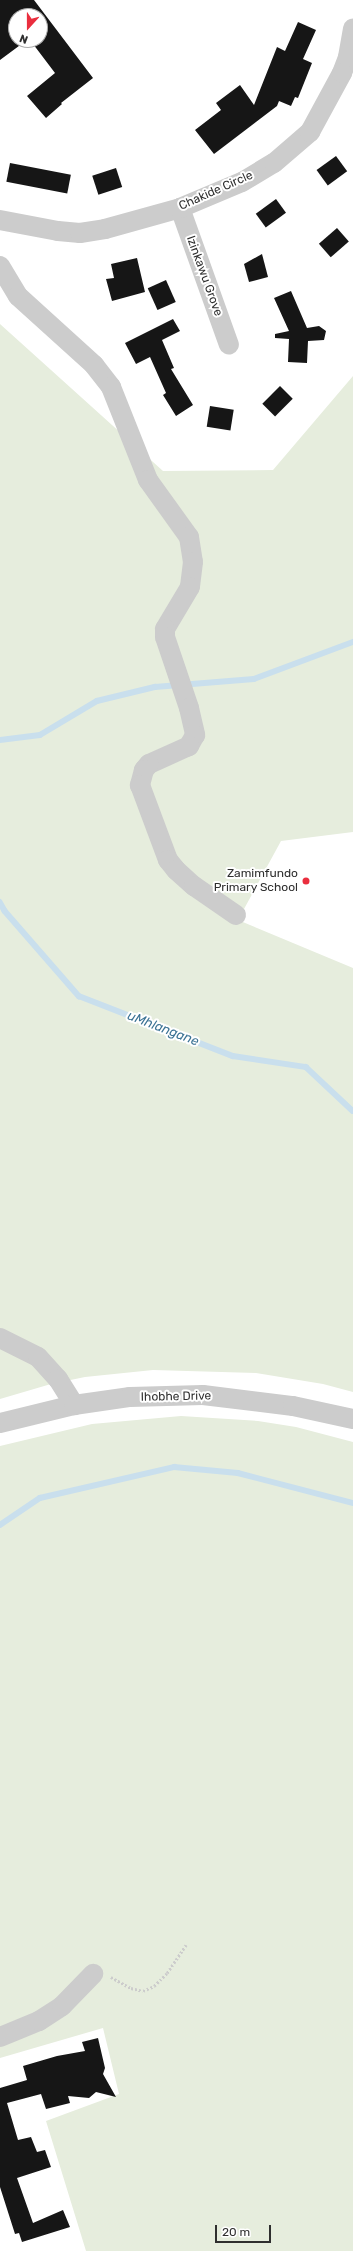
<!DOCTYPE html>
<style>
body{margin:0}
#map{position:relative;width:353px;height:2251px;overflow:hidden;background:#fff;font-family:Rubik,sans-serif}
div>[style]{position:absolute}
.green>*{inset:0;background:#e6eddd}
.stream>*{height:5.5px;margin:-2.75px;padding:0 2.75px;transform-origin:2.75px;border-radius:2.75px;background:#c9dfed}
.building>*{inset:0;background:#161616;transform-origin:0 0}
.path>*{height:2.5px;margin-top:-1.25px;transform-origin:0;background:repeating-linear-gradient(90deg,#ccc 0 2px,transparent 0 4px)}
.minor>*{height:20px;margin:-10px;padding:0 10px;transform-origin:10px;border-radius:10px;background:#ccc}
.dots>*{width:11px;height:11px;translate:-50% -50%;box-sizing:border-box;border:2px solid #fff;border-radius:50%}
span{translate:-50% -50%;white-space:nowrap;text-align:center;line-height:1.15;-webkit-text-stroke:4px #fff;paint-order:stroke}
.street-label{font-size:12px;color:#2f2f2f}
.poi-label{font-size:12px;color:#2f2f2f}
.right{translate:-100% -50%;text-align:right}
.water-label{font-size:13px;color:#3b7294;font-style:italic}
.north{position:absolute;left:8px;top:8px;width:40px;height:40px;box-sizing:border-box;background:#fff;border:1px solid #acacac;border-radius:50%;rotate:201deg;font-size:11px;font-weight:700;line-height:16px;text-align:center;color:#2f2f2f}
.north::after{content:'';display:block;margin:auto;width:14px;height:18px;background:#ea2e3e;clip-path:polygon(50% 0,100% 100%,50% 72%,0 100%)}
.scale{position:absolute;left:215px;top:2225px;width:56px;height:18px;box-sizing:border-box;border:2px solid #2f2f2f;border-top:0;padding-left:5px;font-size:12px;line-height:14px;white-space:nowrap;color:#2f2f2f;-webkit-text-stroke:3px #fff;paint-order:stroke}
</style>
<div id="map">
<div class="green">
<i style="clip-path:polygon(0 324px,163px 471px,273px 470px,353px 376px,353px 832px,281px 841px,238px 920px,353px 968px,353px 1392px,323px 1384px,256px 1373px,153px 1370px,85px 1377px,51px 1384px,0 1399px)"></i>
<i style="clip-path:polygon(181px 1416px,258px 1421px,296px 1427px,353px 1442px,353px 2251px,86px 2251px,46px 2121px,119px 2094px,103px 2028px,0 2058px,0 1446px,92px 1424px)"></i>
</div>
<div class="stream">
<i style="left:0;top:740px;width:40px;rotate:-7.1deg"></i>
<i style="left:40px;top:735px;width:66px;rotate:-30.8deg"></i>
<i style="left:97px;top:701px;width:60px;rotate:-13.6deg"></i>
<i style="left:155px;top:687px;width:99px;rotate:-4.6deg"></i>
<i style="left:254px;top:679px;width:106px;rotate:-20.5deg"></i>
<i style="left:0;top:902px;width:10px;rotate:61deg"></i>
<i style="left:5px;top:911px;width:113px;rotate:49deg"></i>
<i style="left:79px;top:996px;width:165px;rotate:21.3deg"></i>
<i style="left:233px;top:1056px;width:74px;rotate:8.6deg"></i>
<i style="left:306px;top:1067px;width:64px;rotate:43.1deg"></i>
<i style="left:0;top:1525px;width:48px;rotate:-34deg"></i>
<i style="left:40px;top:1498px;width:138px;rotate:-13deg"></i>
<i style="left:174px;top:1467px;width:64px;rotate:5.4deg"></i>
<i style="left:238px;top:1473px;width:119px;rotate:14.6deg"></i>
</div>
<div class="building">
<i style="clip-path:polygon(0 0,34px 0,93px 78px,61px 103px,62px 104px,46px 118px,27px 96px,55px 73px,30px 40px,40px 40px,40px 16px,16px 16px,16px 40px,27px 40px,0 60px)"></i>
<i style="clip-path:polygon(298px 22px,316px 30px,303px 59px,312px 63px,298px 98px,295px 97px,291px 106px,279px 101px,277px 106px,214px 154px,195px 130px,221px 110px,216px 103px,240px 85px,254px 105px,277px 47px,285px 51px)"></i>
<i style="left:336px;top:156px;width:19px;height:24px;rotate:54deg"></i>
<i style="left:10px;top:163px;width:62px;height:19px;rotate:11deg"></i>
<i style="left:116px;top:168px;width:20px;height:25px;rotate:72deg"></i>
<i style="left:276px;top:199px;width:17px;height:25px;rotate:54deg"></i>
<i style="left:337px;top:228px;width:18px;height:24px;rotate:49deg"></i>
<i style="clip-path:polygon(262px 254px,268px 277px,249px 282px,244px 264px)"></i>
<i style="clip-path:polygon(137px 258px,145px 292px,112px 301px,106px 279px,114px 278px,111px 264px)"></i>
<i style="left:166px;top:280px;width:24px;height:20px;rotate:66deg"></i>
<i style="clip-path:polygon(291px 291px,307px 328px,319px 326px,326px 331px,324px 340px,308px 341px,307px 363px,288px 362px,289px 339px,275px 338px,275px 334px,289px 331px,274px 298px)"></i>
<i style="clip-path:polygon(173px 319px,180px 331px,162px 340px,174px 368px,171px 369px,193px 405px,176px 416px,163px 395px,166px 393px,150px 357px,136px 364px,125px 343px)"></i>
<i style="left:280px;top:386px;width:18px;height:25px;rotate:45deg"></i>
<i style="left:210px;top:406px;width:24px;height:21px;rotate:9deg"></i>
<i style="clip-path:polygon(98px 2038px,105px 2068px,103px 2074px,116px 2097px,96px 2092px,89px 2098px,68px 2096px,70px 2103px,46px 2109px,41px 2094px,7px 2103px,18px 2140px,31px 2137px,37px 2152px,45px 2150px,51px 2167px,17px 2178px,33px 2223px,63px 2210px,70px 2227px,22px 2242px,19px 2233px,15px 2234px,0 2187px,0 2088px,27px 2080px,23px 2066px,57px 2056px,85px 2051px,82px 2042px)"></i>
</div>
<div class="path">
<i style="left:111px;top:1977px;width:23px;rotate:29deg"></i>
<i style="left:131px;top:1988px;width:12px;rotate:14deg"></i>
<i style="left:143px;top:1991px;width:12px;rotate:-24deg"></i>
<i style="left:154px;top:1986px;width:18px;rotate:-45deg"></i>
<i style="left:167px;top:1973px;width:34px;rotate:-56deg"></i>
</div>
<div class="minor">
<i style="left:180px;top:208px;width:145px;rotate:70.3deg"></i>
<i style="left:0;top:220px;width:59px;rotate:10.7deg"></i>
<i style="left:58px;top:231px;width:22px;rotate:5deg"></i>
<i style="left:80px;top:233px;width:25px;rotate:-9deg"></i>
<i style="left:105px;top:229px;width:78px;rotate:-15.6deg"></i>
<i style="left:180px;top:208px;width:67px;rotate:-22.8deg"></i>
<i style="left:242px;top:182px;width:37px;rotate:-31deg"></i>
<i style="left:274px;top:163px;width:48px;rotate:-40.7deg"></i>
<i style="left:310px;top:132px;width:67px;rotate:-61.5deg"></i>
<i style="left:342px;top:73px;width:17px;rotate:-69deg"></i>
<i style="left:348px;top:57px;width:29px;rotate:-80deg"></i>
<i style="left:0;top:266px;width:35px;rotate:59deg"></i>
<i style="left:18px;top:296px;width:103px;rotate:42.2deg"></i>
<i style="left:94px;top:365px;width:28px;rotate:52deg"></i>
<i style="left:111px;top:387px;width:100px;rotate:68.3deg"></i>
<i style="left:148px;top:480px;width:70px;rotate:54.3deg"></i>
<i style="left:189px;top:537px;width:25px;rotate:81deg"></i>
<i style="left:193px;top:562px;width:25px;rotate:97deg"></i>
<i style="left:190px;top:587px;width:49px;rotate:120.8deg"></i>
<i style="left:165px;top:629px;width:8px;rotate:90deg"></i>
<i style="left:165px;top:637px;width:75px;rotate:71.3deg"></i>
<i style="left:189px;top:708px;width:28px;rotate:77deg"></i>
<i style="left:195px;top:735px;width:13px;rotate:119deg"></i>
<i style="left:189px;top:746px;width:44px;rotate:155.8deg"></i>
<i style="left:149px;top:764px;width:8px;rotate:130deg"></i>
<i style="left:144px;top:770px;width:16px;rotate:105deg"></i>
<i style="left:140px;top:785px;width:80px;rotate:69.5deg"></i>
<i style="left:168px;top:860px;width:13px;rotate:51deg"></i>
<i style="left:176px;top:870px;width:24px;rotate:42deg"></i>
<i style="left:194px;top:886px;width:51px;rotate:34.6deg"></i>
<i style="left:0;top:1338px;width:42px;rotate:26.6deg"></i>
<i style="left:38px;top:1357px;width:30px;rotate:48deg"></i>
<i style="left:58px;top:1379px;width:31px;rotate:58deg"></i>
<i style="left:0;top:1423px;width:76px;rotate:-13.7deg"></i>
<i style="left:74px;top:1405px;width:57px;rotate:-8.1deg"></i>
<i style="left:130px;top:1397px;width:73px;rotate:-1.6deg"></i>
<i style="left:203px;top:1395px;width:91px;rotate:7deg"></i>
<i style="left:293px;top:1406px;width:61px;rotate:12.2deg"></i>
<i style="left:0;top:2037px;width:42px;rotate:-22.3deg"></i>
<i style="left:39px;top:2021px;width:27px;rotate:-33deg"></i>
<i style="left:62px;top:2006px;width:45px;rotate:-45.9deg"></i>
</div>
<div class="dots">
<i style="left:306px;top:881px;background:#ea2e3e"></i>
</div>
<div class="street-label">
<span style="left:216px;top:191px;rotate:-24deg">Chakide Circle</span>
<span style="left:204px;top:276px;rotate:70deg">Izinkawu Grove</span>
<span style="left:176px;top:1397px;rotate:-1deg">Ihobhe Drive</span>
</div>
<div class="poi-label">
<span class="right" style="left:298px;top:881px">Zamimfundo<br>Primary School</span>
</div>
<div class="water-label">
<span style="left:163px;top:1029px;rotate:21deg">uMhlangane</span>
</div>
<div class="north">N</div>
<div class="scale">20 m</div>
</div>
